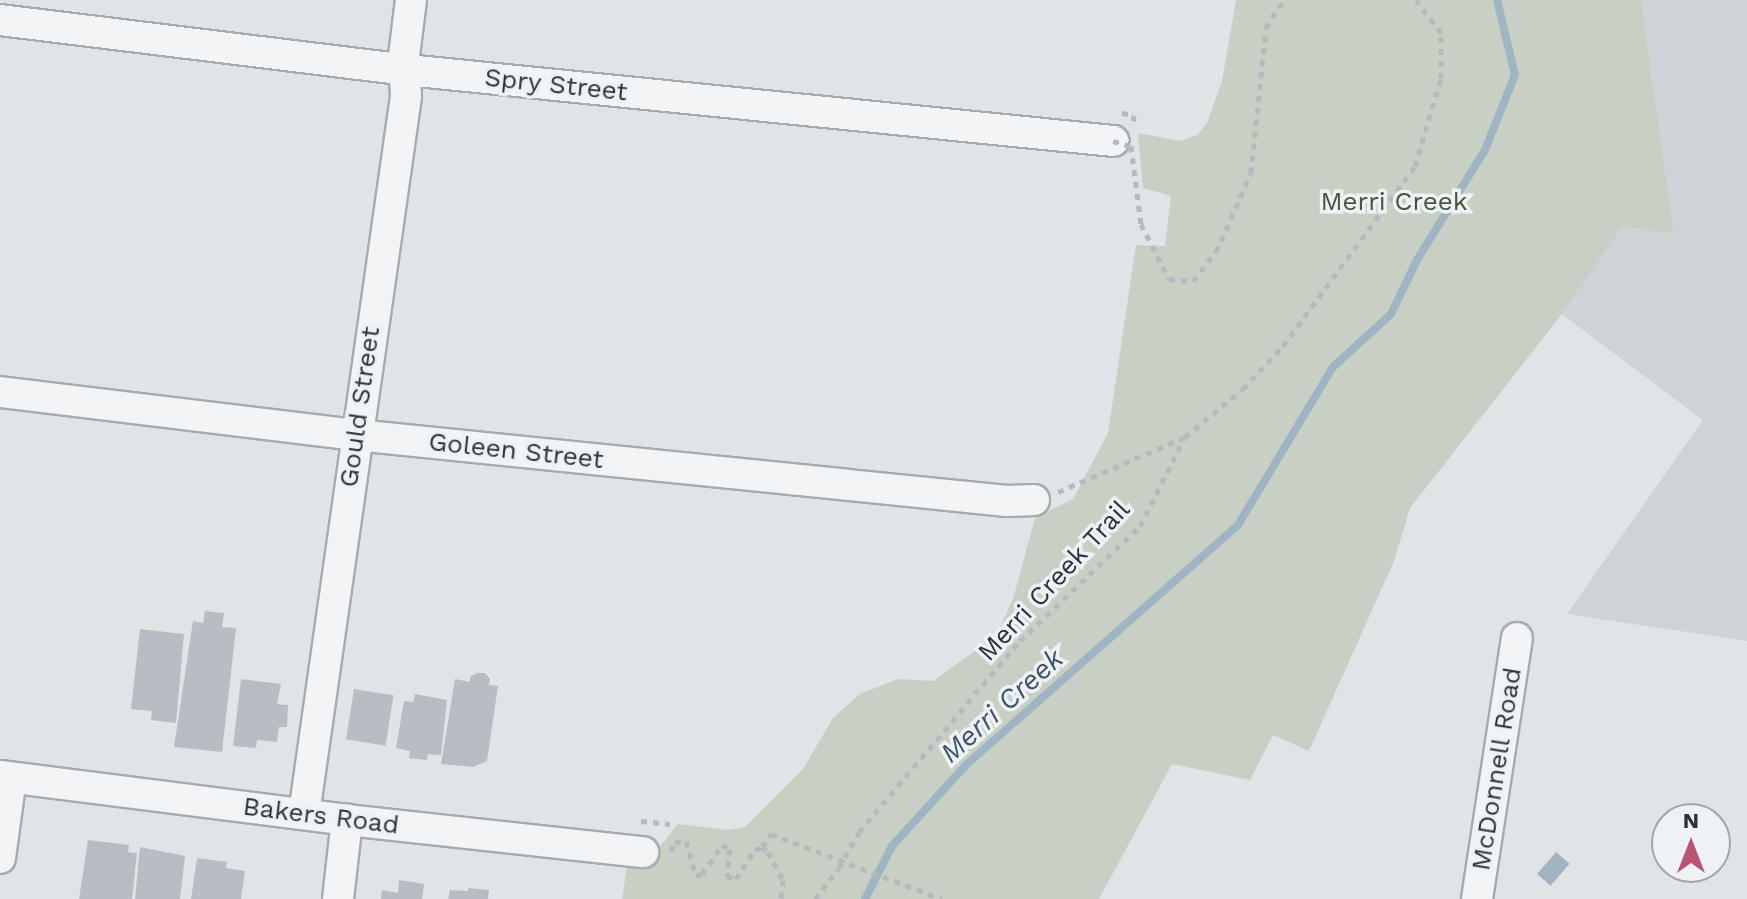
<!DOCTYPE html>
<style>
body{margin:0}
#map{position:relative;width:1747px;height:899px;overflow:hidden;background:#e0e4e7;font-family:"Work Sans",sans-serif}
div>[style]{position:absolute}
.built>*{inset:0;background:#ced3d8}
.green>*{inset:0;background:#c7d0c2}
.water>*{inset:0;background:#9fb5c3;transform-origin:0 0}
.stream>*{height:8px;margin:-4px;padding:0 4px;transform-origin:4px;border-radius:4px;background:#9fb5c3}
.building>*{inset:0;background:#b8bdc3;transform-origin:0 0}
.path>*{height:5px;margin-top:-2.5px;transform-origin:0;background:repeating-linear-gradient(90deg,#b6babe 0 6px,transparent 0 12px)}
.roads{filter:drop-shadow(2px 0 #a6abb0) drop-shadow(-2px 0 #a6abb0) drop-shadow(0 2px #a6abb0) drop-shadow(0 -2px #a6abb0)}
.street>*{height:30px;margin:-15px;padding:0 15px;transform-origin:15px;border-radius:15px;background:#f2f4f6}
.path-bridge>*{height:5px;margin-top:-2.5px;transform-origin:0;background:repeating-linear-gradient(90deg,#b6babe 0 6px,transparent 0 12px)}
span{translate:-50% -50%;white-space:nowrap;text-align:center;line-height:1.15;-webkit-text-stroke:7px #eff2f5;paint-order:stroke}
.street-label{font-size:26px;color:#2a333c}
.park-label{font-size:26px;color:#435739}
.water-label{font-size:28px;color:#39566c;font-style:italic}
.north{position:absolute;left:1651px;top:803px;width:80px;height:80px;box-sizing:border-box;background:#eff2f5;border:2px solid #a0a6ab;border-radius:50%;rotate:0deg;font-size:22px;font-weight:700;line-height:32px;text-align:center;color:#2a333c}
.north::after{content:'';display:block;margin:auto;width:28px;height:36px;background:#be5371;clip-path:polygon(50% 0,100% 100%,50% 72%,0 100%)}
</style>
<div id="map">
<div class="built">
<i style="clip-path:polygon(1641px 0,1747px 0,1747px 641px,1567px 614px,1703px 420px,1562px 314px,1622px 225px,1674px 233px)"></i>
</div>
<div class="green">
<i style="clip-path:polygon(1236px 0,1641px 0,1674px 233px,1622px 226px,1562px 314px,1410px 508px,1394px 561px,1309px 751px,1273px 735px,1250px 780px,1172px 764px,1099px 899px,622px 899px,627px 866px,644px 867px,678px 824px,728px 830px,745px 827px,803px 769px,833px 718px,860px 694px,898px 679px,933px 681px,996px 636px,1013px 599px,1035px 518px,1073px 499px,1108px 433px,1136px 245px,1165px 246px,1171px 196px,1143px 188px,1138px 133px,1180px 141px,1197px 135px,1207px 123px,1222px 81px)"></i>
</div>
<div class="water">
<i style="left:1556px;top:852px;width:18px;height:29px;rotate:41deg"></i>
</div>
<div class="stream">
<i style="left:865px;top:899px;width:59px;rotate:-63deg"></i>
<i style="left:892px;top:846px;width:111px;rotate:-47.6deg"></i>
<i style="left:967px;top:764px;width:361px;rotate:-41.4deg"></i>
<i style="left:1238px;top:525px;width:184px;rotate:-59deg"></i>
<i style="left:1333px;top:367px;width:79px;rotate:-42.4deg"></i>
<i style="left:1391px;top:314px;width:60px;rotate:-64.3deg"></i>
<i style="left:1417px;top:260px;width:129px;rotate:-58.3deg"></i>
<i style="left:1485px;top:150px;width:81px;rotate:-68.2deg"></i>
<i style="left:1515px;top:75px;width:77px;rotate:-103.5deg"></i>
</div>
<div class="building">
<i style="clip-path:polygon(205px 611px,224px 613px,222px 627px,236px 628px,222px 752px,174px 747px,193px 621px,203px 623px)"></i>
<i style="clip-path:polygon(140px 629px,184px 634px,176px 723px,151px 720px,152px 711px,131px 709px)"></i>
<i style="clip-path:polygon(477px 673px,485px 673px,490px 679px,489px 685px,498px 686px,487px 761px,473px 767px,441px 764px,455px 679px,470px 682px,470px 677px)"></i>
<i style="clip-path:polygon(241px 679px,281px 684px,277px 704px,288px 705px,287px 727px,279px 727px,277px 742px,257px 740px,256px 748px,233px 746px)"></i>
<i style="left:354px;top:689px;width:40px;height:51px;rotate:9deg"></i>
<i style="clip-path:polygon(415px 694px,447px 700px,441px 755px,428px 754px,427px 760px,409px 758px,410px 751px,396px 748px,404px 701px,413px 702px)"></i>
<i style="clip-path:polygon(88px 840px,129px 845px,128px 852px,137px 853px,132px 899px,79px 899px)"></i>
<i style="clip-path:polygon(140px 847px,185px 856px,180px 899px,135px 899px)"></i>
<i style="clip-path:polygon(197px 858px,227px 862px,226px 868px,245px 871px,241px 899px,191px 899px)"></i>
<i style="clip-path:polygon(399px 880px,424px 884px,422px 899px,381px 899px,382px 890px,398px 893px)"></i>
<i style="clip-path:polygon(468px 888px,489px 890px,488px 899px,448px 899px,450px 890px,468px 891px)"></i>
</div>
<div class="path">
<i style="left:1266px;top:28px;width:24px;rotate:-60deg"></i>
<i style="left:1278px;top:7px;width:11px;rotate:-38deg"></i>
<i style="left:1122px;top:113px;width:12px;rotate:9deg"></i>
<i style="left:1134px;top:115px;width:9px;rotate:96deg"></i>
<i style="left:1058px;top:492px;width:138px;rotate:-23.4deg"></i>
<i style="left:641px;top:821px;width:29px;rotate:6deg"></i>
<i style="left:762px;top:847px;width:16px;rotate:-55deg"></i>
<i style="left:671px;top:851px;width:10px;rotate:-66deg"></i>
<i style="left:675px;top:842px;width:11px;rotate:-5deg"></i>
<i style="left:686px;top:841px;width:35px;rotate:74deg"></i>
<i style="left:696px;top:875px;width:6px;rotate:-9deg"></i>
<i style="left:702px;top:874px;width:35px;rotate:-55deg"></i>
<i style="left:722px;top:845px;width:9px;rotate:27deg"></i>
<i style="left:730px;top:849px;width:27px;rotate:96deg"></i>
<i style="left:727px;top:876px;width:9px;rotate:18deg"></i>
<i style="left:736px;top:879px;width:35px;rotate:-57deg"></i>
<i style="left:755px;top:850px;width:8px;rotate:-23deg"></i>
<i style="left:762px;top:847px;width:8px;rotate:40deg"></i>
<i style="left:768px;top:852px;width:32px;rotate:62deg"></i>
<i style="left:783px;top:880px;width:19px;rotate:96deg"></i>
<i style="left:815px;top:899px;width:39px;rotate:-52deg"></i>
<i style="left:839px;top:868px;width:41px;rotate:-60.9deg"></i>
<i style="left:859px;top:832px;width:250px;rotate:-49.9deg"></i>
<i style="left:1020px;top:641px;width:166px;rotate:-43.8deg"></i>
<i style="left:1140px;top:526px;width:100px;rotate:-63.2deg"></i>
<i style="left:1185px;top:437px;width:75px;rotate:-39.6deg"></i>
<i style="left:1243px;top:389px;width:59px;rotate:-47.1deg"></i>
<i style="left:1283px;top:346px;width:223px;rotate:-53.7deg"></i>
<i style="left:1415px;top:166px;width:92px;rotate:-73.5deg"></i>
<i style="left:1441px;top:78px;width:45px;rotate:-90deg"></i>
<i style="left:1441px;top:33px;width:41px;rotate:-127.1deg"></i>
</div>
<div class="roads">
<div class="street">
<i style="left:0;top:20px;width:410px;rotate:7deg"></i>
<i style="left:407px;top:70px;width:710px;rotate:5.74deg"></i>
<i style="left:0;top:392px;width:359px;rotate:6.9deg"></i>
<i style="left:356px;top:435px;width:654px;rotate:5.79deg"></i>
<i style="left:1007px;top:501px;width:27px;rotate:-2deg"></i>
<i style="left:0;top:776px;width:350px;rotate:7.2deg"></i>
<i style="left:347px;top:820px;width:298px;rotate:6.2deg"></i>
<i style="left:304px;top:814px;width:725px;rotate:-81.91deg"></i>
<i style="left:406px;top:96px;width:40px;rotate:-92.9deg"></i>
<i style="left:404px;top:56px;width:56px;rotate:-82.9deg"></i>
<i style="left:0;top:858px;width:81px;rotate:-82.2deg"></i>
<i style="left:338px;top:899px;width:80px;rotate:-83.5deg"></i>
<i style="left:1477px;top:899px;width:264px;rotate:-81.3deg"></i>
</div>
</div>
<div class="path-bridge">
<i style="left:1113px;top:141px;width:19px;rotate:16deg"></i>
<i style="left:1131px;top:146px;width:79px;rotate:82.7deg"></i>
<i style="left:1141px;top:224px;width:62px;rotate:63deg"></i>
<i style="left:1169px;top:279px;width:24px;rotate:5deg"></i>
<i style="left:1193px;top:281px;width:37px;rotate:-52deg"></i>
<i style="left:1216px;top:252px;width:86px;rotate:-66.1deg"></i>
<i style="left:1251px;top:173px;width:146px;rotate:-84.1deg"></i>
<i style="left:771px;top:834px;width:183px;rotate:20.8deg"></i>
</div>
<div class="street-label">
<span style="left:556px;top:85px;rotate:6deg">Spry Street</span>
<span style="left:360px;top:407px;rotate:-82deg">Gould Street</span>
<span style="left:516px;top:451px;rotate:6deg">Goleen Street</span>
<span style="left:1054px;top:581px;rotate:-47deg">Merri Creek Trail</span>
<span style="left:1497px;top:769px;rotate:-81deg">McDonnell Road</span>
<span style="left:321px;top:816px;rotate:7deg">Bakers Road</span>
</div>
<div class="park-label">
<span style="left:1394px;top:202px">Merri Creek</span>
</div>
<div class="water-label">
<span style="left:1002px;top:706px;rotate:-42deg">Merri Creek</span>
</div>
<div class="north">N</div>
</div>
